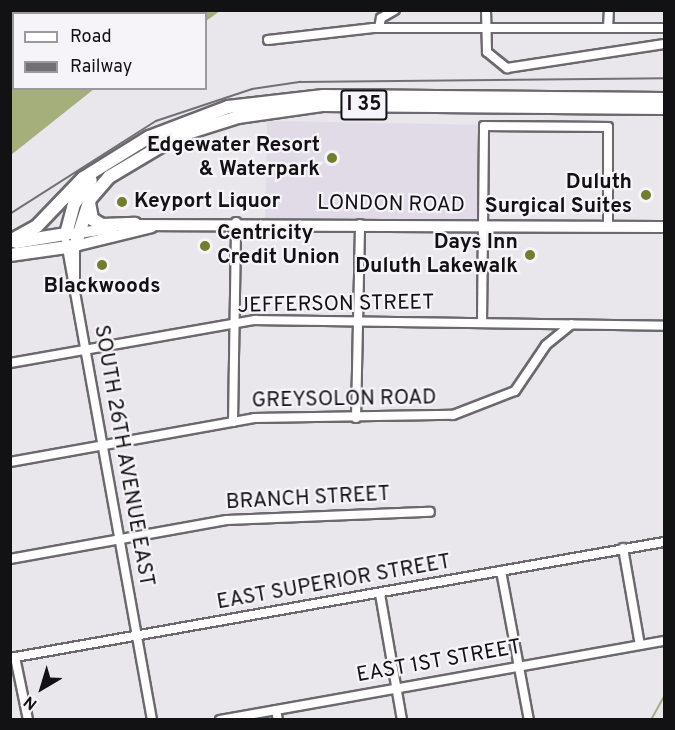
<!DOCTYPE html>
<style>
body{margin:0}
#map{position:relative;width:675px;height:730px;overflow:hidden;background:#e9e6ec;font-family:Overpass,sans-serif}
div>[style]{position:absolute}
.built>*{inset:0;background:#e1dbe8;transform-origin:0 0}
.water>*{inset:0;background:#a4af7c}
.stream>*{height:1.5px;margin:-0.75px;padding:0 0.75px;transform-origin:0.75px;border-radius:0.75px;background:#a4af7c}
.roads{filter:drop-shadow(2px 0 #6c696e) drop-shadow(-2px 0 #6c696e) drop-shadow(0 2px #6c696e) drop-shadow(0 -2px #6c696e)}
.minor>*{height:8px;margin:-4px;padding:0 4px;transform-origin:4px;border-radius:4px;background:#fff}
.major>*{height:10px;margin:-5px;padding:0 5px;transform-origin:5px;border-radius:5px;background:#fff}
.highway>*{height:12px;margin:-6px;padding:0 6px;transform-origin:6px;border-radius:6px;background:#fff}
.rail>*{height:1.5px;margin:-0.75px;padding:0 0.75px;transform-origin:0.75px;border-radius:0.75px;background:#727074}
.dots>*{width:16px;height:16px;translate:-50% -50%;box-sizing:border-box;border:3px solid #f6f3f9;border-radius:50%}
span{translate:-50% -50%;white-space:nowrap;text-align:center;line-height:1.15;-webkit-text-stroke:4.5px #f6f3f9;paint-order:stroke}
.shield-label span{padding:2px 4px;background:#f6f3f9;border:2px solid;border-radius:4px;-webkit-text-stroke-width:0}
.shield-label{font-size:20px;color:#121113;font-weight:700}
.poi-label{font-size:21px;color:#121113;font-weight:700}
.right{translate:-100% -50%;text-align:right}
.left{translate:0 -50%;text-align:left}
.street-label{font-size:21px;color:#121113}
.frame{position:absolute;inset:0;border:12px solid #121113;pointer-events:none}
.legend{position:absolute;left:12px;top:12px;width:195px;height:78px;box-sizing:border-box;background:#f6f3f9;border:2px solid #9b999d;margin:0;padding:8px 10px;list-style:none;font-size:18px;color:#121113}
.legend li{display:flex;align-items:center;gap:12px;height:30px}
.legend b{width:30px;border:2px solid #9b999d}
.north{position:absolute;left:12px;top:658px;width:60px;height:60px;-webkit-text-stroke:4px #f6f3f9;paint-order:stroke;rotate:218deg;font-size:16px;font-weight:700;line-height:24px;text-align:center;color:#121113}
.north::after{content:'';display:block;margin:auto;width:21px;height:27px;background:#121113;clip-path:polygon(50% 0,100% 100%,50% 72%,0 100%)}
</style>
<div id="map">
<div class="built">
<i style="left:267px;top:121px;width:212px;height:98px;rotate:1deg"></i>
</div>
<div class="water">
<i style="clip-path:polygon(11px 10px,220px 10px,220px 11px,206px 21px,206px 14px,14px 14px,14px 88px,94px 89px,11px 155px)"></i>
</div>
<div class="stream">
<i style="left:651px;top:720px;width:26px;rotate:-61deg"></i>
</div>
<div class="roads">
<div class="minor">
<i style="left:486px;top:10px;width:42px;rotate:88.6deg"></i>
<i style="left:487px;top:52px;width:26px;rotate:39deg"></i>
<i style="left:507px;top:68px;width:159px;rotate:-8.7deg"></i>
<i style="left:379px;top:28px;width:10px;rotate:-79deg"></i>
<i style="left:381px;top:18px;width:16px;rotate:-30deg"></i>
<i style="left:608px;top:28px;width:18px;rotate:-87deg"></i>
<i style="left:268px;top:40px;width:106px;rotate:-6.5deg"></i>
<i style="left:373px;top:28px;width:291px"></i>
<i style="left:66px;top:242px;width:486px;rotate:79.8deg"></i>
<i style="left:75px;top:282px;width:36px;rotate:-90deg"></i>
<i style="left:482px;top:322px;width:196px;rotate:-89.4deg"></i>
<i style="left:484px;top:126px;width:124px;rotate:0.5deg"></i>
<i style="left:608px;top:127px;width:100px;rotate:90deg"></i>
<i style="left:10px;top:363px;width:249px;rotate:-10deg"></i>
<i style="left:255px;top:320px;width:409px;rotate:0.8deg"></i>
<i style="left:356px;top:418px;width:194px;rotate:-88.8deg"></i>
<i style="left:233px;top:422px;width:200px;rotate:-89.1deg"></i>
<i style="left:10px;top:462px;width:248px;rotate:-10.2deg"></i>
<i style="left:254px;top:418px;width:199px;rotate:-0.9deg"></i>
<i style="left:453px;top:415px;width:66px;rotate:-21.2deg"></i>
<i style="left:515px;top:391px;width:55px;rotate:-56deg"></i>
<i style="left:546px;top:345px;width:33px;rotate:-39deg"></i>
<i style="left:623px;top:548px;width:98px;rotate:80.1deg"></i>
<i style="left:10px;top:559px;width:220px;rotate:-10.2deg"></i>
<i style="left:227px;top:520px;width:203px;rotate:-2.3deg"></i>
<i style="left:501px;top:571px;width:152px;rotate:79.4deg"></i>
<i style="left:380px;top:594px;width:128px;rotate:80.1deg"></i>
<i style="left:15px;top:657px;width:64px;rotate:78.3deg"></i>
<i style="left:10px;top:658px;width:664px;rotate:-10.06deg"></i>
<i style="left:276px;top:710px;width:10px;rotate:79deg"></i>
<i style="left:220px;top:720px;width:451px;rotate:-10.1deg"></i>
</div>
<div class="major">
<i style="left:129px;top:225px;width:535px;rotate:0.21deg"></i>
<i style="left:72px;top:234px;width:41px;rotate:-8.3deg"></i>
<i style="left:75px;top:246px;width:79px;rotate:-13.9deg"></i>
</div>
<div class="highway">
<i style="left:89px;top:203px;width:16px;rotate:79deg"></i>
<i style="left:92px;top:219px;width:12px;rotate:31deg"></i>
<i style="left:102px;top:225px;width:33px;rotate:-2deg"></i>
<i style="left:10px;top:241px;width:31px;rotate:-29deg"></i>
<i style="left:37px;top:226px;width:66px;rotate:-46.2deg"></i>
<i style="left:83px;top:178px;width:78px;rotate:-31.8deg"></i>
<i style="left:149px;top:137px;width:85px;rotate:-20.8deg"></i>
<i style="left:228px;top:107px;width:96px;rotate:-6.6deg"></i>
<i style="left:323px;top:96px;width:341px;rotate:0.5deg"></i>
<i style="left:16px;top:242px;width:51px;rotate:-9.1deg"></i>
<i style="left:66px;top:234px;width:31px;rotate:-75deg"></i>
<i style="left:74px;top:204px;width:29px;rotate:-55deg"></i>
<i style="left:10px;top:255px;width:66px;rotate:-7.9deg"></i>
<i style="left:75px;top:246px;width:49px;rotate:-72.3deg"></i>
<i style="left:90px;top:199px;width:29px;rotate:-49deg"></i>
<i style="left:109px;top:177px;width:80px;rotate:-30.7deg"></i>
<i style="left:178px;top:136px;width:63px;rotate:-17.6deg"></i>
<i style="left:238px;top:117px;width:85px;rotate:-8.1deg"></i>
<i style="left:322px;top:105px;width:342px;rotate:0.5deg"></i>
</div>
</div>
<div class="rail">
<i style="left:10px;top:214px;width:173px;rotate:-32.5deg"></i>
<i style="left:156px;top:121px;width:101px;rotate:-18.4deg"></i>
<i style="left:252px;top:89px;width:49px;rotate:-8.3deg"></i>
<i style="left:300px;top:82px;width:364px;rotate:-0.6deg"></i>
</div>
<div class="dots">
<i style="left:332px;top:158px;background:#717e2b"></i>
<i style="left:646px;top:195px;background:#717e2b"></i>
<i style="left:122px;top:202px;background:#717e2b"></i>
<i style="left:205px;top:246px;background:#717e2b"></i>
<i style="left:530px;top:255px;background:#717e2b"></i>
<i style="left:102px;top:265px;background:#717e2b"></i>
</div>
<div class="shield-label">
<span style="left:364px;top:105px">I 35</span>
</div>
<div class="poi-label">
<span class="right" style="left:320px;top:158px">Edgewater Resort<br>&amp; Waterpark</span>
<span class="right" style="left:632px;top:195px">Duluth<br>Surgical Suites</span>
<span class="left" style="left:134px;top:202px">Keyport Liquor</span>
<span class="left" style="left:217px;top:246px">Centricity<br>Credit Union</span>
<span class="right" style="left:518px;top:255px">Days Inn<br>Duluth Lakewalk</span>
<span style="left:102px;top:287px">Blackwoods</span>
</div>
<div class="street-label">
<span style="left:391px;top:205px;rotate:1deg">LONDON ROAD</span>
<span style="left:336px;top:305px;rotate:-1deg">JEFFERSON STREET</span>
<span style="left:344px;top:400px;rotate:-1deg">GREYSOLON ROAD</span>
<span style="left:123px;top:456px;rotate:80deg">SOUTH 26TH AVENUE EAST</span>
<span style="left:308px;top:499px;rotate:-3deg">BRANCH STREET</span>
<span style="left:334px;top:583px;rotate:-10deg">EAST SUPERIOR STREET</span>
<span style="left:439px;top:662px;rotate:-10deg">EAST 1ST STREET</span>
</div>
<div class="frame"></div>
<ul class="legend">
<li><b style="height:8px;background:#fff"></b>Road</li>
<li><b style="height:8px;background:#727074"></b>Railway</li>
</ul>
<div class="north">N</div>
</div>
